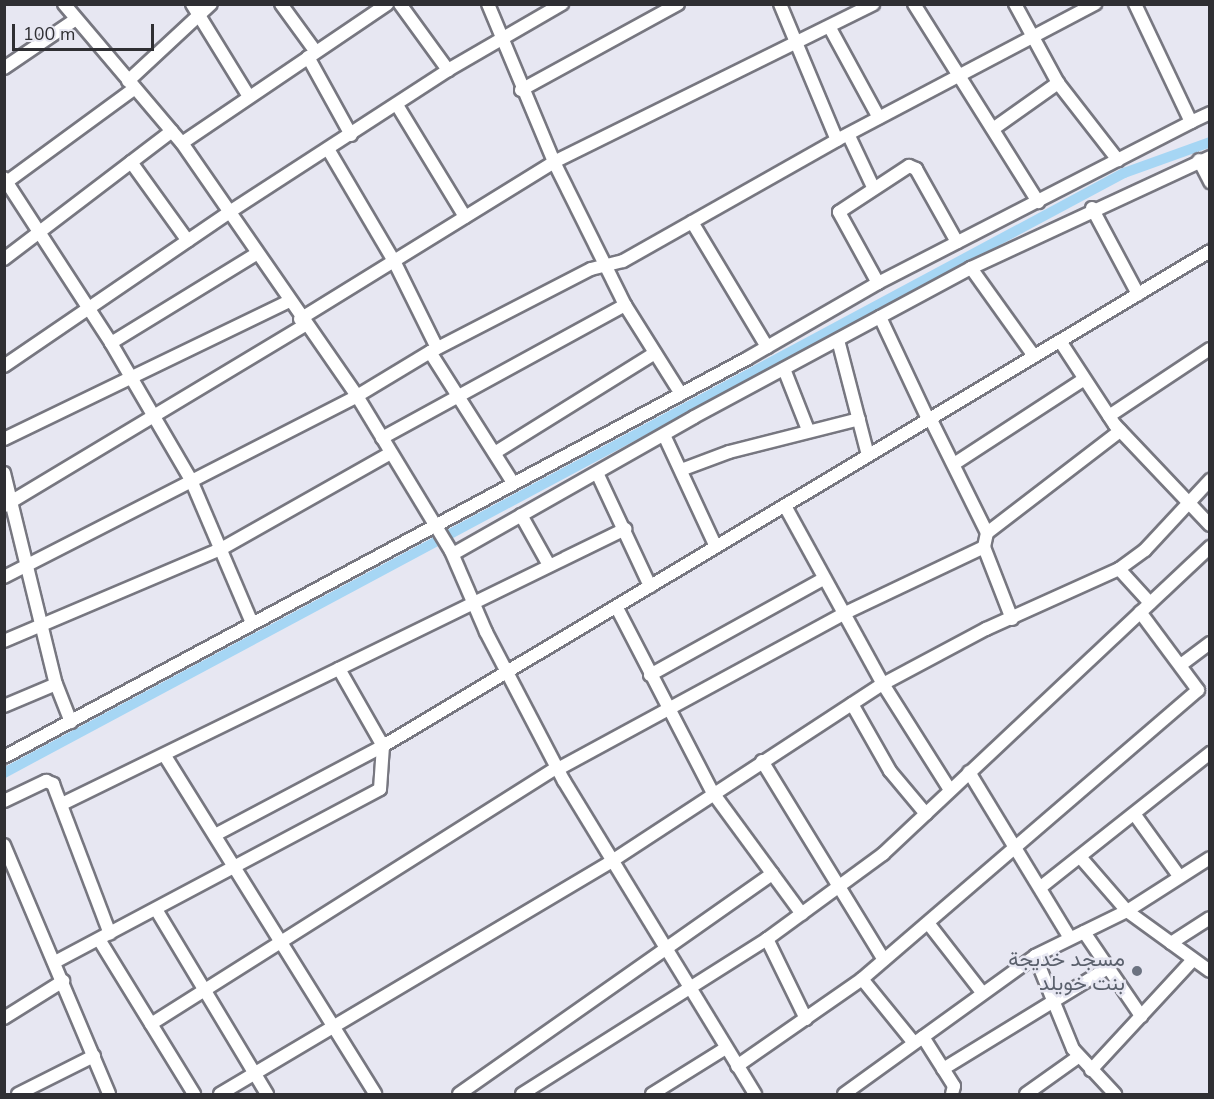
<!DOCTYPE html>
<meta charset="utf-8">
<style>
body{margin:0}
#map{position:relative;width:1214px;height:1099px;overflow:hidden;background:#e7e7f2;font-family:"Nunito Sans",Vazirmatn,sans-serif}
div>[style]{position:absolute}
.canal>*{height:10px;margin:-5px;padding:0 5px;transform-origin:5px;border-radius:5px;background:#a6d6f4}
.roads{filter:drop-shadow(2px 0 #777780) drop-shadow(-2px 0 #777780) drop-shadow(0 2px #777780) drop-shadow(0 -2px #777780)}
.minor>*{height:12px;margin:-6px;padding:0 6px;transform-origin:6px;border-radius:6px;background:#fff}
.dots>*{width:16px;height:16px;translate:-50% -50%;box-sizing:border-box;border:3px solid #e7e7f2;border-radius:50%}
span{translate:-50% -50%;white-space:nowrap;text-align:center;line-height:1.15;-webkit-text-stroke:5px #e7e7f2;paint-order:stroke}
.worship-label{font-size:21px;color:#5b616d}
.right{translate:-100% -50%;text-align:right}
.frame{position:absolute;inset:0;border:6px solid #2f2f33;pointer-events:none}
.scale{position:absolute;left:12px;top:24px;width:142px;height:27px;box-sizing:border-box;border:3px solid #2f2f33;border-top:0;padding-left:8px;font-size:18px;line-height:21px;white-space:nowrap;color:#2f2f33;-webkit-text-stroke:4px #e7e7f2;paint-order:stroke}
</style>
<div id="map">
<div class="canal">
<i style="left:4px;top:773px;width:1271px;rotate:-28.18deg"></i>
<i style="left:1124px;top:173px;width:91px;rotate:-19.8deg"></i>
</div>
<div class="roads">
<div class="minor">
<i style="left:64px;top:4px;width:182px;rotate:49.7deg"></i>
<i style="left:182px;top:143px;width:308px;rotate:55.3deg"></i>
<i style="left:357px;top:396px;width:181px;rotate:58.8deg"></i>
<i style="left:451px;top:551px;width:88px;rotate:66.6deg"></i>
<i style="left:486px;top:632px;width:168px;rotate:62.4deg"></i>
<i style="left:564px;top:781px;width:367px;rotate:58.6deg"></i>
<i style="left:192px;top:4px;width:107px;rotate:58.4deg"></i>
<i style="left:281px;top:4px;width:59px;rotate:53.9deg"></i>
<i style="left:400px;top:4px;width:82px;rotate:54deg"></i>
<i style="left:488px;top:4px;width:171px;rotate:67.3deg"></i>
<i style="left:554px;top:162px;width:160px;rotate:63.6deg"></i>
<i style="left:625px;top:305px;width:105px;rotate:57.8deg"></i>
<i style="left:780px;top:4px;width:147px;rotate:67.3deg"></i>
<i style="left:914px;top:4px;width:234px;rotate:57.9deg"></i>
<i style="left:1015px;top:4px;width:90px;rotate:61.4deg"></i>
<i style="left:1058px;top:83px;width:98px;rotate:52.1deg"></i>
<i style="left:830px;top:28px;width:102px;rotate:61.4deg"></i>
<i style="left:308px;top:57px;width:89px;rotate:61.1deg"></i>
<i style="left:4px;top:68px;width:87px;rotate:-34.2deg"></i>
<i style="left:128px;top:81px;width:113px;rotate:-42.9deg"></i>
<i style="left:521px;top:90px;width:179px;rotate:-28.7deg"></i>
<i style="left:397px;top:105px;width:131px;rotate:58.7deg"></i>
<i style="left:1191px;top:122px;width:21px;rotate:-25deg"></i>
<i style="left:993px;top:129px;width:80px;rotate:-35.3deg"></i>
<i style="left:849px;top:136px;width:56px;rotate:64.8deg"></i>
<i style="left:182px;top:143px;width:248px;rotate:-34.1deg"></i>
<i style="left:328px;top:149px;width:130px;rotate:59.5deg"></i>
<i style="left:394px;top:261px;width:97px;rotate:63.7deg"></i>
<i style="left:1199px;top:160px;width:25px;rotate:63deg"></i>
<i style="left:131px;top:162px;width:97px;rotate:54.2deg"></i>
<i style="left:4px;top:178px;width:197px;rotate:57deg"></i>
<i style="left:111px;top:343px;width:159px;rotate:59.7deg"></i>
<i style="left:191px;top:480px;width:153px;rotate:66.9deg"></i>
<i style="left:4px;top:184px;width:161px;rotate:-36.2deg"></i>
<i style="left:1092px;top:208px;width:98px;rotate:61.9deg"></i>
<i style="left:692px;top:222px;width:146px;rotate:59deg"></i>
<i style="left:4px;top:259px;width:211px;rotate:-37.3deg"></i>
<i style="left:971px;top:268px;width:108px;rotate:54.4deg"></i>
<i style="left:878px;top:283px;width:81px;rotate:-118.8deg"></i>
<i style="left:839px;top:212px;width:84px;rotate:-33.3deg"></i>
<i style="left:909px;top:166px;width:8px;rotate:23deg"></i>
<i style="left:916px;top:169px;width:84px;rotate:60.7deg"></i>
<i style="left:880px;top:317px;width:113px;rotate:64.8deg"></i>
<i style="left:300px;top:319px;width:299px;rotate:-31.7deg"></i>
<i style="left:554px;top:162px;width:356px;rotate:-26.3deg"></i>
<i style="left:838px;top:340px;width:119px;rotate:75.4deg"></i>
<i style="left:1060px;top:341px;width:100px;rotate:56.8deg"></i>
<i style="left:1115px;top:425px;width:138px;rotate:46.5deg"></i>
<i style="left:111px;top:343px;width:170px;rotate:-31.5deg"></i>
<i style="left:430px;top:352px;width:155px;rotate:57.6deg"></i>
<i style="left:4px;top:366px;width:275px;rotate:-34.3deg"></i>
<i style="left:231px;top:211px;width:259px;rotate:-33deg"></i>
<i style="left:448px;top:70px;width:132px;rotate:-30.1deg"></i>
<i style="left:784px;top:369px;width:66px;rotate:68.5deg"></i>
<i style="left:1109px;top:416px;width:121px;rotate:-33.6deg"></i>
<i style="left:930px;top:418px;width:128px;rotate:63.6deg"></i>
<i style="left:664px;top:435px;width:123px;rotate:65.1deg"></i>
<i style="left:382px;top:438px;width:277px;rotate:-28.7deg"></i>
<i style="left:4px;top:439px;width:315px;rotate:-25.8deg"></i>
<i style="left:496px;top:452px;width:187px;rotate:-31.9deg"></i>
<i style="left:954px;top:464px;width:154px;rotate:-33.1deg"></i>
<i style="left:681px;top:470px;width:51px;rotate:-20.6deg"></i>
<i style="left:729px;top:452px;width:134px;rotate:-14.2deg"></i>
<i style="left:4px;top:473px;width:217px;rotate:76.2deg"></i>
<i style="left:56px;top:684px;width:41px;rotate:68.5deg"></i>
<i style="left:598px;top:475px;width:123px;rotate:64.9deg"></i>
<i style="left:4px;top:506px;width:351px;rotate:-31deg"></i>
<i style="left:785px;top:506px;width:203px;rotate:61.2deg"></i>
<i style="left:883px;top:684px;width:125px;rotate:57.7deg"></i>
<i style="left:521px;top:515px;width:57px;rotate:60.8deg"></i>
<i style="left:453px;top:554px;width:277px;rotate:-29.6deg"></i>
<i style="left:694px;top:417px;width:315px;rotate:-28.3deg"></i>
<i style="left:971px;top:268px;width:264px;rotate:-24.9deg"></i>
<i style="left:1119px;top:569px;width:46px;rotate:47.6deg"></i>
<i style="left:4px;top:577px;width:397px;rotate:-27.1deg"></i>
<i style="left:357px;top:396px;width:85px;rotate:-31.1deg"></i>
<i style="left:430px;top:352px;width:181px;rotate:-27.3deg"></i>
<i style="left:591px;top:269px;width:33px;rotate:-14deg"></i>
<i style="left:623px;top:261px;width:246px;rotate:-29.5deg"></i>
<i style="left:837px;top:140px;width:292px;rotate:-27.8deg"></i>
<i style="left:617px;top:608px;width:208px;rotate:62.6deg"></i>
<i style="left:713px;top:793px;width:150px;rotate:53.7deg"></i>
<i style="left:1012px;top:619px;width:77px;rotate:-111.3deg"></i>
<i style="left:984px;top:547px;width:14px;rotate:-78deg"></i>
<i style="left:987px;top:533px;width:168px;rotate:-37.5deg"></i>
<i style="left:4px;top:641px;width:236px;rotate:-23deg"></i>
<i style="left:221px;top:549px;width:195px;rotate:-29.5deg"></i>
<i style="left:1182px;top:664px;width:35px;rotate:-37deg"></i>
<i style="left:650px;top:675px;width:198px;rotate:-29deg"></i>
<i style="left:852px;top:704px;width:77px;rotate:60.4deg"></i>
<i style="left:890px;top:771px;width:56px;rotate:50.1deg"></i>
<i style="left:4px;top:706px;width:56px;rotate:-22.9deg"></i>
<i style="left:165px;top:756px;width:398px;rotate:58.1deg"></i>
<i style="left:4px;top:757px;width:844px;rotate:-28.2deg"></i>
<i style="left:748px;top:358px;width:150px;rotate:-30deg"></i>
<i style="left:878px;top:283px;width:352px;rotate:-27.2deg"></i>
<i style="left:1191px;top:122px;width:131px;rotate:-115.4deg"></i>
<i style="left:762px;top:761px;width:233px;rotate:58.5deg"></i>
<i style="left:558px;top:769px;width:324px;rotate:-28.5deg"></i>
<i style="left:843px;top:614px;width:156px;rotate:-25.4deg"></i>
<i style="left:969px;top:772px;width:194px;rotate:58.7deg"></i>
<i style="left:4px;top:801px;width:47px;rotate:-25.5deg"></i>
<i style="left:46px;top:781px;width:8px;rotate:23deg"></i>
<i style="left:53px;top:784px;width:160px;rotate:69.2deg"></i>
<i style="left:62px;top:804px;width:627px;rotate:-26.03deg"></i>
<i style="left:1135px;top:815px;width:75px;rotate:54.2deg"></i>
<i style="left:215px;top:835px;width:190px;rotate:-27.9deg"></i>
<i style="left:383px;top:746px;width:964px;rotate:-30.9deg"></i>
<i style="left:4px;top:845px;width:270px;rotate:67.1deg"></i>
<i style="left:1081px;top:858px;width:70px;rotate:49deg"></i>
<i style="left:1127px;top:911px;width:102px;rotate:35.9deg"></i>
<i style="left:1041px;top:887px;width:216px;rotate:-38.4deg"></i>
<i style="left:157px;top:911px;width:214px;rotate:59deg"></i>
<i style="left:928px;top:923px;width:86px;rotate:52.1deg"></i>
<i style="left:1084px;top:932px;width:102px;rotate:55.8deg"></i>
<i style="left:767px;top:939px;width:89px;rotate:64deg"></i>
<i style="left:100px;top:941px;width:180px;rotate:58.4deg"></i>
<i style="left:1171px;top:943px;width:46px;rotate:-32.7deg"></i>
<i style="left:1035px;top:956px;width:100px;rotate:67.8deg"></i>
<i style="left:1073px;top:1049px;width:62px;rotate:47deg"></i>
<i style="left:55px;top:962px;width:368px;rotate:-28deg"></i>
<i style="left:380px;top:789px;width:43px;rotate:-86deg"></i>
<i style="left:383px;top:746px;width:89px;rotate:-119.7deg"></i>
<i style="left:862px;top:979px;width:82px;rotate:50.9deg"></i>
<i style="left:4px;top:1018px;width:70px;rotate:-32.1deg"></i>
<i style="left:151px;top:1024px;width:481px;rotate:-32.3deg"></i>
<i style="left:923px;top:1037px;width:58px;rotate:57.7deg"></i>
<i style="left:954px;top:1086px;width:8px;rotate:104deg"></i>
<i style="left:737px;top:1066px;width:152px;rotate:-34.8deg"></i>
<i style="left:862px;top:979px;width:443px;rotate:-40.7deg"></i>
<i style="left:1198px;top:690px;width:97px;rotate:-126.6deg"></i>
<i style="left:943px;top:1069px;width:191px;rotate:-31.5deg"></i>
<i style="left:1091px;top:1070px;width:150px;rotate:-47.2deg"></i>
<i style="left:18px;top:1094px;width:85px;rotate:-26.6deg"></i>
<i style="left:220px;top:1094px;width:456px;rotate:-30.7deg"></i>
<i style="left:612px;top:861px;width:324px;rotate:-33.2deg"></i>
<i style="left:883px;top:684px;width:117px;rotate:-28.1deg"></i>
<i style="left:986px;top:629px;width:146px;rotate:-24.3deg"></i>
<i style="left:1119px;top:569px;width:32px;rotate:-36deg"></i>
<i style="left:1145px;top:550px;width:96px;rotate:-47.1deg"></i>
<i style="left:459px;top:1094px;width:383px;rotate:-35.1deg"></i>
<i style="left:522px;top:1094px;width:290px;rotate:-32.3deg"></i>
<i style="left:767px;top:939px;width:144px;rotate:-36.2deg"></i>
<i style="left:883px;top:854px;width:449px;rotate:-43.2deg"></i>
<i style="left:652px;top:1094px;width:87px;rotate:-31.9deg"></i>
<i style="left:844px;top:1094px;width:236px;rotate:-35.8deg"></i>
<i style="left:1035px;top:956px;width:102px;rotate:-26.1deg"></i>
<i style="left:1127px;top:911px;width:98px;rotate:-32.6deg"></i>
<i style="left:1026px;top:1094px;width:64px;rotate:-35.4deg"></i>
</div>
</div>
<div class="dots">
<i style="left:1137px;top:971px;background:#6b7280"></i>
</div>
<div class="worship-label">
<span class="right" style="left:1125px;top:971px">مسجد خديجة<br>بنت خويلد</span>
</div>
<div class="frame"></div>
<div class="scale">100 m</div>
</div>
